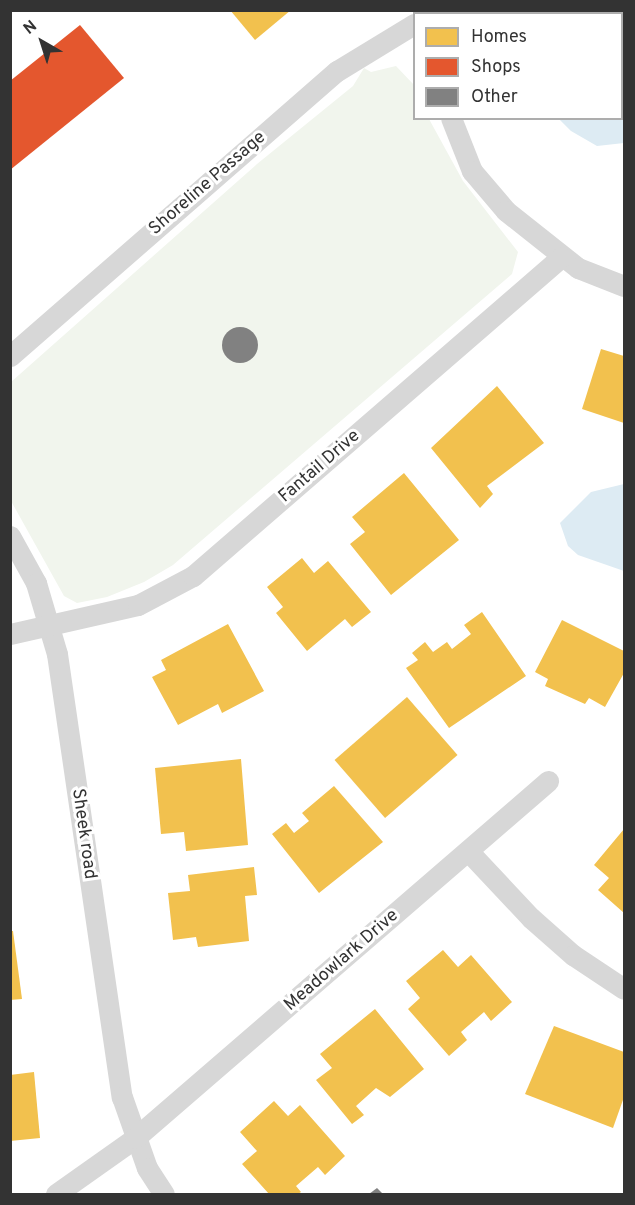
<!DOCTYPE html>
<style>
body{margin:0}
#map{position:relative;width:635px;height:1205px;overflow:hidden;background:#fff;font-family:Overpass,sans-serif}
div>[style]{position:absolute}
.green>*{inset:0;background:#f1f5ed}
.water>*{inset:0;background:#ddebf3}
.homes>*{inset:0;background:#f2c14e;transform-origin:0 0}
.shops>*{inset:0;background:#e4572e}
.building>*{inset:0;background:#818181}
.round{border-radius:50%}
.street>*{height:21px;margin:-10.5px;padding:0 10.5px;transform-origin:10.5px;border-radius:10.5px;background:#d7d7d7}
span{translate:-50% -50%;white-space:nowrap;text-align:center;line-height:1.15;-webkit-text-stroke:6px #fff;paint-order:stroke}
.street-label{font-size:18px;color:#333}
.frame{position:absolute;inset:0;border:12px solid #333;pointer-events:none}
.legend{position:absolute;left:413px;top:12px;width:210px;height:108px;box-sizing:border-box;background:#fff;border:2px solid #adadad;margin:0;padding:8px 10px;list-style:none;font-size:18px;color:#333}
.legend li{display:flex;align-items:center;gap:12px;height:30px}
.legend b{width:30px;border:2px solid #adadad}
.north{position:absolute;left:12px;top:12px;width:60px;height:60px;-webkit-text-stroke:4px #fff;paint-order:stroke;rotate:321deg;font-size:16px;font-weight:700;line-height:24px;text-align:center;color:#333}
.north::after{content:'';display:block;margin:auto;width:21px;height:27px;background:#333;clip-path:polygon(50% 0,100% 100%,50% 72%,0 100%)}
</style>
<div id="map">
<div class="green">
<i style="clip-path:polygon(396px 66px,414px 85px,414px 118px,429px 119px,463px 181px,518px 252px,512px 274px,173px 565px,144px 582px,107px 597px,77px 603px,64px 596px,11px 501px,11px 382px,257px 164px,353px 86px,364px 68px,371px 72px)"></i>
</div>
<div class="water">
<i style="clip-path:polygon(624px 11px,624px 143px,597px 146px,571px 131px,559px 119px,622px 118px,622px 14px,616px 13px)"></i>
<i style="clip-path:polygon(624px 484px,624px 571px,578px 555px,568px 546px,560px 523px,591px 492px)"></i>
</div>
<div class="homes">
<i style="clip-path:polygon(230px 10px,291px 10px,255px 40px)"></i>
<i style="clip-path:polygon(601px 349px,624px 356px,624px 423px,582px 409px)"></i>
<i style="clip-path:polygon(497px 386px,544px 443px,487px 486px,493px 494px,480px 508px,431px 448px)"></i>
<i style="clip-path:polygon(404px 473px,459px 540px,391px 595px,350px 544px,365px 532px,352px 517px)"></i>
<i style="clip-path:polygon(302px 558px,314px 573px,328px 561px,371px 612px,352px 627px,345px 619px,307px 651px,276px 613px,283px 607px,267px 587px)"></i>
<i style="clip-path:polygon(482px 612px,526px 676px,449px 728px,406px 668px,418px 660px,412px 653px,425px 642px,433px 652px,447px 642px,452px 649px,471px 634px,464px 625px)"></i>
<i style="clip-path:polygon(562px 620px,624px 651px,624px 673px,605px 707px,589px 698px,585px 704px,545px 686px,548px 679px,535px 672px)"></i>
<i style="clip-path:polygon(228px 624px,264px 691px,222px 713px,218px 704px,178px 725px,152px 677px,166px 670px,161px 660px)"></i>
<i style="left:407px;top:697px;width:77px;height:96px;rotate:49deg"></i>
<i style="clip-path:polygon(241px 759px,248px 845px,186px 851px,184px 832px,161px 834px,155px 768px)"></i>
<i style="clip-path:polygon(334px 786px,383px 842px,319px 893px,272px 834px,286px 823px,294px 833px,309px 821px,302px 813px)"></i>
<i style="clip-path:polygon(624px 829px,624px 913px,598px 890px,609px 878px,594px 865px)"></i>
<i style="clip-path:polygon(254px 867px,257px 895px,245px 896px,249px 941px,198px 947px,196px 937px,173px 940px,168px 893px,190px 891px,188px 875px)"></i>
<i style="clip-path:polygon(10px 931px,13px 931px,22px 999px,10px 1000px)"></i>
<i style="clip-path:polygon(443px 950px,458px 967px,471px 955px,512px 1002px,491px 1021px,484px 1012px,461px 1032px,467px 1040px,449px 1056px,408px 1009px,420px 998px,406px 981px)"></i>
<i style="clip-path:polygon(375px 1009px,424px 1069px,390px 1097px,376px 1088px,356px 1106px,364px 1115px,352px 1124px,316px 1080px,332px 1068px,320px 1054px)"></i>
<i style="clip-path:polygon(554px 1026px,624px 1052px,624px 1097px,613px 1128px,525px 1094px)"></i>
<i style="clip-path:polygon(34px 1072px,40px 1138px,10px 1141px,10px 1075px)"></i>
<i style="clip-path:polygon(274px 1101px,288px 1116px,300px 1105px,345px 1156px,325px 1175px,318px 1167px,296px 1186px,301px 1192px,298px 1194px,269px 1194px,242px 1164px,257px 1151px,240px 1132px)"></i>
</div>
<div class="shops">
<i style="clip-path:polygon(80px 25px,124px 78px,10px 170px,10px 81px)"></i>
</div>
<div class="building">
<i class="round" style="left:222px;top:327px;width:36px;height:36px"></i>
<i style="clip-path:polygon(377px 1188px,383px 1194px,369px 1194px)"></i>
</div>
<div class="street">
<i style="left:432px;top:14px;width:6px;rotate:-39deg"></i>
<i style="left:451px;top:118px;width:57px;rotate:68.4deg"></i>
<i style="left:472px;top:171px;width:52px;rotate:49.6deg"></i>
<i style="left:506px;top:211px;width:92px;rotate:38.4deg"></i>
<i style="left:578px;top:268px;width:49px;rotate:21.4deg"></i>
<i style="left:10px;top:356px;width:434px;rotate:-41.1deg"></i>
<i style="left:337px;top:71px;width:90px;rotate:-31.4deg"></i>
<i style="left:10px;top:536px;width:54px;rotate:61deg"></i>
<i style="left:36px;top:583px;width:74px;rotate:73.5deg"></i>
<i style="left:57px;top:654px;width:448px;rotate:81.7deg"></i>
<i style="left:122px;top:1097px;width:75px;rotate:70.6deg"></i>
<i style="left:147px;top:1168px;width:31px;rotate:57deg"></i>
<i style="left:10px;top:634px;width:131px;rotate:-12.8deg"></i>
<i style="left:138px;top:605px;width:62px;rotate:-27.8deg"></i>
<i style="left:193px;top:576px;width:487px;rotate:-40.9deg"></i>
<i style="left:469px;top:852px;width:91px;rotate:46.8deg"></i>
<i style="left:531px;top:918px;width:56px;rotate:41.4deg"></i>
<i style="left:573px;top:955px;width:61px;rotate:33.7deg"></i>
<i style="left:56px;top:1194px;width:97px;rotate:-35.3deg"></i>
<i style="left:135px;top:1138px;width:546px;rotate:-40.84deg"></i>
</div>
<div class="street-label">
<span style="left:208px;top:184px;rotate:-41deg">Shoreline Passage</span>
<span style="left:320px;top:467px;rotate:-41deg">Fantail Drive</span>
<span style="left:83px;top:834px;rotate:82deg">Sheek road</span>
<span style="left:342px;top:961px;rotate:-41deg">Meadowlark Drive</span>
</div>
<div class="frame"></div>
<ul class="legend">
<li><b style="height:16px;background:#f2c14e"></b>Homes</li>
<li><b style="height:16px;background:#e4572e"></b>Shops</li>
<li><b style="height:16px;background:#818181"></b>Other</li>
</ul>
<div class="north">N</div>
</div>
